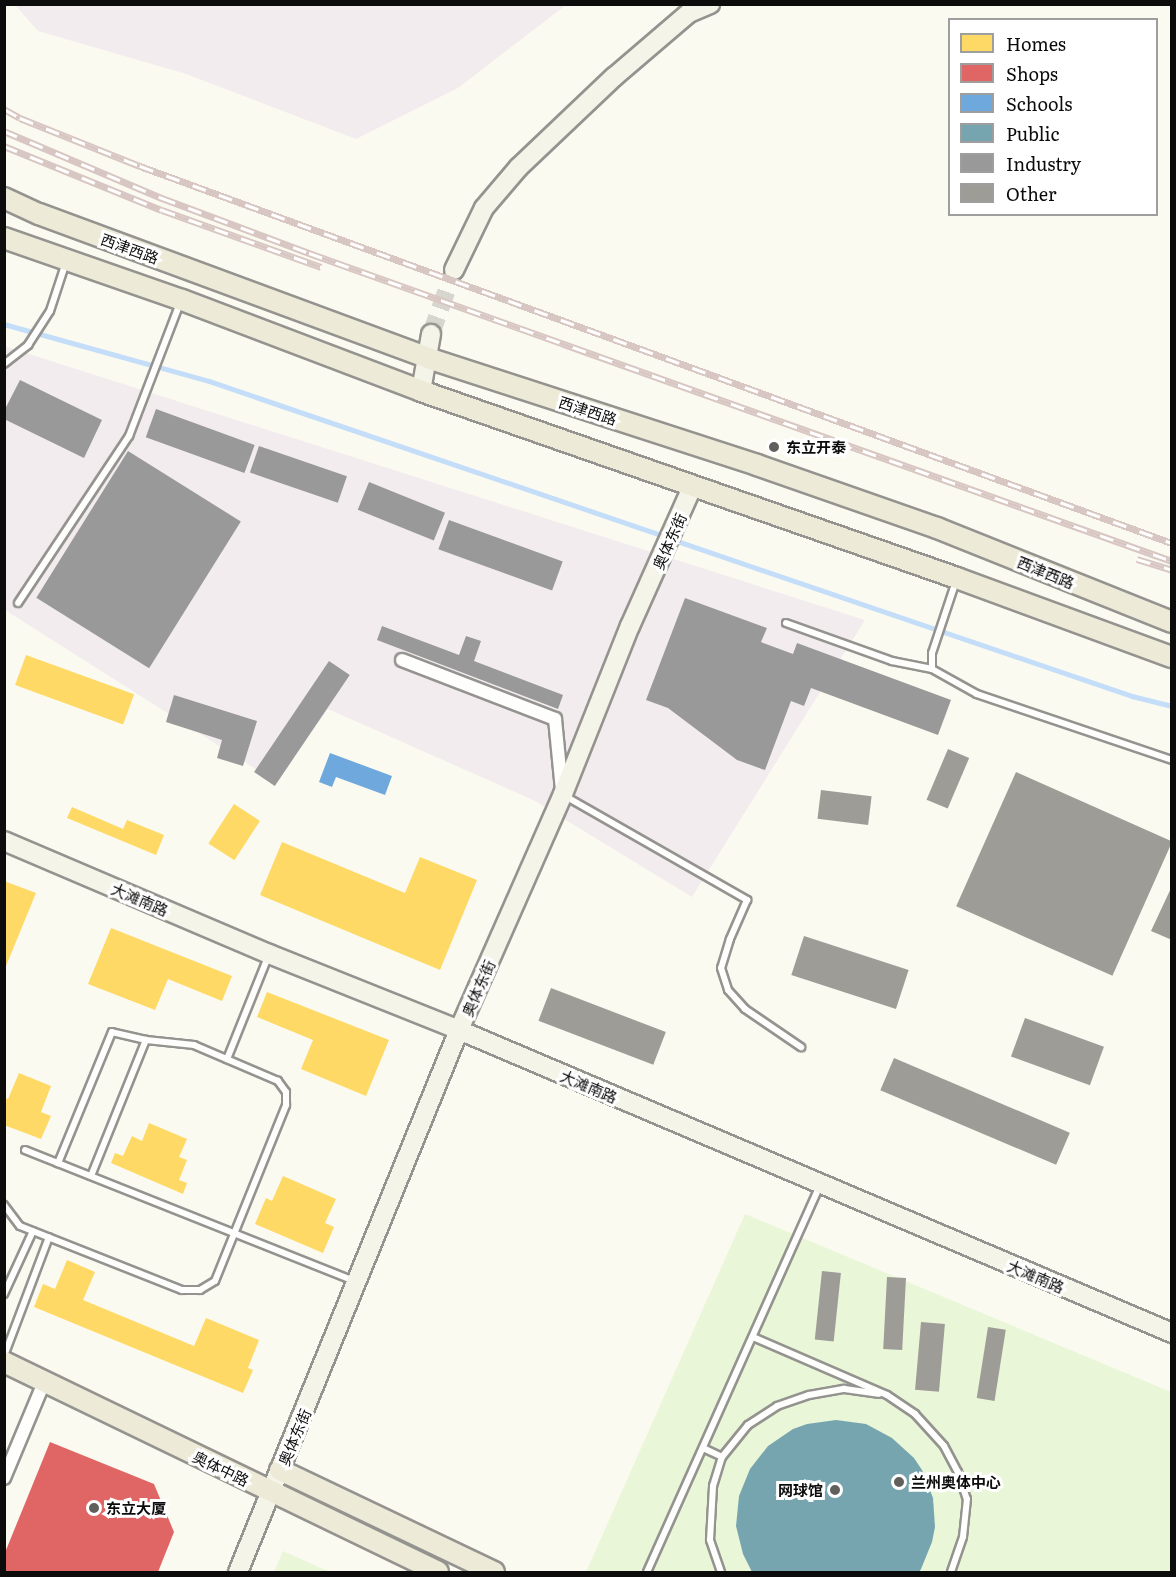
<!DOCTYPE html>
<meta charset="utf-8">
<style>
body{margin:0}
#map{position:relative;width:1176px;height:1577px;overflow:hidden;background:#fbfaf0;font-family:Literata,"Noto Sans SC",serif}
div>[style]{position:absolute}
.industrial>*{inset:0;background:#f3ecee}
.pitch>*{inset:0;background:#eaf6d8}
.homes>*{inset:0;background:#ffd966;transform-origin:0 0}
.shops>*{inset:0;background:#e06666}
.schools>*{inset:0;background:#6fa8dc}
.public>*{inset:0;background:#76a5af}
.industry>*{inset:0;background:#999;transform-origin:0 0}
.stream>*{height:4.5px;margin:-2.25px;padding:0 2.25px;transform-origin:2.25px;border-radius:2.25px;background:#c4ddf8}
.building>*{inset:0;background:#9e9c96;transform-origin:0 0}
.secondary-tunnel>*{height:18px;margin-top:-9px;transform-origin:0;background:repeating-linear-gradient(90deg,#d7d6ce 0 18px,transparent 0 27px)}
.roads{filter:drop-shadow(2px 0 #94938f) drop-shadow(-2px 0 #94938f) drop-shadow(0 2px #94938f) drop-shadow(0 -2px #94938f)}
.lane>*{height:6px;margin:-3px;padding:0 3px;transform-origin:3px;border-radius:3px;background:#fefefd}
.street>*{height:12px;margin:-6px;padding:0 6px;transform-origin:6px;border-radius:6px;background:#fefefd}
.secondary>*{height:18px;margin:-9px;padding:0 9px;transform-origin:9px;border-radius:9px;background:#f4f5e8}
.primary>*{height:20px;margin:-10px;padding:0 10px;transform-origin:10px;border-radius:10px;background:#edebd7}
.rail>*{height:7px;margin-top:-3.5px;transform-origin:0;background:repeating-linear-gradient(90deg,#fff 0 14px,#d8c6c2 0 28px);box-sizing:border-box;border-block:2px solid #d8c6c2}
.dots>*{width:16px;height:16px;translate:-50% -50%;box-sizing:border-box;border:3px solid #fff;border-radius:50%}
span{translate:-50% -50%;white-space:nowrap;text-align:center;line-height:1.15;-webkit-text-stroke:6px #fff;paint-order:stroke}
.street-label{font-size:15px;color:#0c0c0c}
.poi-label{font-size:15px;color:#0c0c0c;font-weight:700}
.left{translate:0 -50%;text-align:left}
.right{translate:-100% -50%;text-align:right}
.frame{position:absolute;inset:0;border:6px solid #0c0c0c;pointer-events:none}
.legend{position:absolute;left:948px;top:18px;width:210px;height:198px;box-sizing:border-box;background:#fff;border:2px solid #9e9e9e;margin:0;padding:8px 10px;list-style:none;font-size:18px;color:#0c0c0c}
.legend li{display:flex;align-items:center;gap:12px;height:30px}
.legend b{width:30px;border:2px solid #9e9e9e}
</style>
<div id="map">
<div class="industrial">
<i style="clip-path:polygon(15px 5px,566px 5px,458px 88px,356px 139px,186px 74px,38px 31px)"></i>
<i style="clip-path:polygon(4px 346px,865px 620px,692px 897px,533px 800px,328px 709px,276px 782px,5px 610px)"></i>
</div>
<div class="pitch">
<i style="clip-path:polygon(745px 1214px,1171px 1392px,1171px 1572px,586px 1572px)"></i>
<i style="clip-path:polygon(283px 1551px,330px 1572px,274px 1572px)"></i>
</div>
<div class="homes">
<i style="left:26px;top:655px;width:115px;height:32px;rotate:20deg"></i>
<i style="left:234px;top:804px;width:31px;height:47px;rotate:33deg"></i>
<i style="clip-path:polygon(72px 807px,123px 829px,127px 820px,164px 835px,156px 855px,67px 818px)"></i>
<i style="clip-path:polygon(282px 842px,405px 893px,420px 857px,477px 880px,440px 970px,260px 895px)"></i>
<i style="clip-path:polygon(4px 881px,36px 893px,6px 966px,4px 965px)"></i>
<i style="clip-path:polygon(111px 928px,232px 976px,222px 1001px,168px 979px,155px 1010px,88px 984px)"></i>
<i style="clip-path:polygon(267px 992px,389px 1040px,366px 1096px,301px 1069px,313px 1040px,257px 1017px)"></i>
<i style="clip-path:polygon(19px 1073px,51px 1086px,41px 1112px,51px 1116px,41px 1139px,4px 1125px,4px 1098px,8px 1099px)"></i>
<i style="clip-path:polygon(149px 1123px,187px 1139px,179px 1157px,187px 1160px,179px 1180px,187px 1183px,183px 1194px,111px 1163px,115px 1153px,123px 1156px,132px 1136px,142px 1141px)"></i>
<i style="clip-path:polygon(283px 1176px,336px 1199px,325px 1223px,334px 1227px,323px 1253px,255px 1224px,266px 1198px,272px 1201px)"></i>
<i style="clip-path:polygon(67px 1260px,95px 1272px,83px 1300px,194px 1346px,206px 1318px,259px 1340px,248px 1368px,253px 1370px,243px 1393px,34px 1307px,43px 1284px,55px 1289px)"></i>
</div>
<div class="shops">
<i style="clip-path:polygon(50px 1442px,154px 1484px,174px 1532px,158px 1572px,4px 1572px,4px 1555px)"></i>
</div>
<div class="schools">
<i style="clip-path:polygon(330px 753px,392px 776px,385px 795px,336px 777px,332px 787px,319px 782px)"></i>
</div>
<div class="public">
<i style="clip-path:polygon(836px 1420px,866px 1424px,892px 1438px,914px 1458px,922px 1470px,933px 1498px,935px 1527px,932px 1542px,921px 1569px,919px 1572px,752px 1572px,743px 1554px,736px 1526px,739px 1496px,750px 1469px,768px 1446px,793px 1429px,807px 1424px)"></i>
</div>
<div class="industry">
<i style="clip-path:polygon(20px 380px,102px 420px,84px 458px,4px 419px,4px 411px)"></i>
<i style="left:156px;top:409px;width:105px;height:30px;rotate:20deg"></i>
<i style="left:259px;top:446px;width:93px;height:28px;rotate:19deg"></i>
<i style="left:128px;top:451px;width:133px;height:173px;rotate:32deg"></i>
<i style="left:369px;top:482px;width:82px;height:30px;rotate:22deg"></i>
<i style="left:449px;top:520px;width:121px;height:31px;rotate:20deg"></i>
<i style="clip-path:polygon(685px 598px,767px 628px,761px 642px,793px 654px,797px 643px,951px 700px,938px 735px,811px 688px,804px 706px,791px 701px,765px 770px,737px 760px,668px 708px,646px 700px)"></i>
<i style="clip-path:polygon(382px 626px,459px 655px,466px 636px,481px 641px,474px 661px,563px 695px,558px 709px,377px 640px)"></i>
<i style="left:329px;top:661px;width:25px;height:134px;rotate:34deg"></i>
<i style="clip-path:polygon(174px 695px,257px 721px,243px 766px,217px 758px,222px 740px,166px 722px)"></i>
</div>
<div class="stream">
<i style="left:4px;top:324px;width:213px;rotate:15.5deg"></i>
<i style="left:209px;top:381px;width:483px;rotate:18.8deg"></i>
<i style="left:674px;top:540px;width:484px;rotate:18.8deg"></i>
<i style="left:1132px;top:696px;width:41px;rotate:14deg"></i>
</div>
<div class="building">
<i style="left:948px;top:749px;width:23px;height:55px;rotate:23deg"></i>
<i style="left:1016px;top:772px;width:171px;height:147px;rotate:24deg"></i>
<i style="left:821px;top:790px;width:51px;height:29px;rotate:7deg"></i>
<i style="clip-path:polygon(1172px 886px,1172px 940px,1151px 931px)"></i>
<i style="left:804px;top:936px;width:110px;height:41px;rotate:18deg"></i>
<i style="left:551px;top:988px;width:123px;height:35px;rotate:21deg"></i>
<i style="left:1025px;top:1018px;width:84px;height:41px;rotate:20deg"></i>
<i style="left:894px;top:1058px;width:191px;height:35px;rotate:23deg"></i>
<i style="left:822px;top:1271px;width:19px;height:69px;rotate:6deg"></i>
<i style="left:887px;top:1277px;width:19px;height:72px;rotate:3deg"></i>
<i style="left:921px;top:1322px;width:24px;height:68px;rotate:5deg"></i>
<i style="left:988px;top:1327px;width:18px;height:72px;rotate:9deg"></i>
</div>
<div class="secondary-tunnel">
<i style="left:431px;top:334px;width:68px;rotate:-70.2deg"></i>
</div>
<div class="roads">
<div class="lane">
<i style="left:4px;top:364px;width:31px;rotate:-38deg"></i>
<i style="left:28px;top:345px;width:40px;rotate:-57.1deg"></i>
<i style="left:50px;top:311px;width:52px;rotate:-71.9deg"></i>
<i style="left:956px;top:581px;width:76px;rotate:108.4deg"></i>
<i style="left:932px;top:653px;width:16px;rotate:90deg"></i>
<i style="left:932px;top:669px;width:51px;rotate:29.1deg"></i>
<i style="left:977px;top:694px;width:206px;rotate:18.7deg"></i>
<i style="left:18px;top:603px;width:201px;rotate:-56.4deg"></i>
<i style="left:129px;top:436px;width:142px;rotate:-69deg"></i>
<i style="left:786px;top:623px;width:113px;rotate:19.7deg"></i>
<i style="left:892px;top:661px;width:41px;rotate:11.3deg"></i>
<i style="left:565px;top:796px;width:210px;rotate:29.7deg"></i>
<i style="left:747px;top:900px;width:43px;rotate:113.6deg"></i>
<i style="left:730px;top:939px;width:30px;rotate:107deg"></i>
<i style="left:721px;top:968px;width:23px;rotate:72deg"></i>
<i style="left:728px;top:990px;width:25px;rotate:48deg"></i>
<i style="left:745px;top:1009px;width:68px;rotate:34.2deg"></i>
<i style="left:227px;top:1059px;width:110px;rotate:-68.1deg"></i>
<i style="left:25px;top:1150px;width:355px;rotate:21.7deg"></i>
<i style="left:91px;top:1176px;width:147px;rotate:-68deg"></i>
<i style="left:4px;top:1205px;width:26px;rotate:53deg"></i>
<i style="left:20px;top:1226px;width:174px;rotate:21.6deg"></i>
<i style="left:182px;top:1290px;width:18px"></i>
<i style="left:200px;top:1290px;width:17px;rotate:-31deg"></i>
<i style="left:215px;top:1281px;width:190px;rotate:-68deg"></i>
<i style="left:286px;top:1105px;width:13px;rotate:-90deg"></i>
<i style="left:286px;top:1092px;width:14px;rotate:-126deg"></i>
<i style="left:278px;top:1081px;width:91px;rotate:-156.8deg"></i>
<i style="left:194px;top:1045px;width:48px;rotate:-174.1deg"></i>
<i style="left:146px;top:1040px;width:35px;rotate:-167deg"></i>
<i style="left:112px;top:1032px;width:142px;rotate:112.4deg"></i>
<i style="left:4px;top:1294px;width:69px;rotate:-65.3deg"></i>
<i style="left:753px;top:1337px;width:146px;rotate:23.4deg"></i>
<i style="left:887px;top:1395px;width:34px;rotate:34deg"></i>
<i style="left:915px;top:1414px;width:43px;rotate:47.8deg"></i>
<i style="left:944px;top:1446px;width:30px;rotate:62deg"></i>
<i style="left:958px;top:1472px;width:28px;rotate:72deg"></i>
<i style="left:967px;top:1499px;width:38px;rotate:96deg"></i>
<i style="left:963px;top:1537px;width:37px;rotate:109deg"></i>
<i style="left:4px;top:1356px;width:127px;rotate:-69.3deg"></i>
<i style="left:703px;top:1448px;width:21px;rotate:25deg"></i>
<i style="left:647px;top:1572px;width:424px;rotate:-65.9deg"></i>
<i style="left:721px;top:1572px;width:34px;rotate:-109deg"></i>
<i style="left:710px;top:1540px;width:54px;rotate:-86.8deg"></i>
<i style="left:713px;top:1486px;width:30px;rotate:-73deg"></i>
<i style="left:722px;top:1457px;width:41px;rotate:-50.9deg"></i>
<i style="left:748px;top:1425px;width:35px;rotate:-33deg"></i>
<i style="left:777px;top:1406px;width:34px;rotate:-19deg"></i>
<i style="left:809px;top:1395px;width:36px;rotate:-10deg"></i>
<i style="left:844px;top:1389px;width:35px;rotate:8deg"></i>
</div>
<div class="street">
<i style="left:402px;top:660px;width:164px;rotate:21.1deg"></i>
<i style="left:555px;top:719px;width:71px;rotate:84.4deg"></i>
<i style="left:4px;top:1478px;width:106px;rotate:-67.3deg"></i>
</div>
<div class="secondary">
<i style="left:454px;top:270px;width:69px;rotate:-64.2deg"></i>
<i style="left:484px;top:208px;width:54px;rotate:-49.5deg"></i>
<i style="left:519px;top:167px;width:131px;rotate:-43.5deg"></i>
<i style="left:614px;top:77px;width:99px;rotate:-40.5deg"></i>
<i style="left:689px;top:13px;width:23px;rotate:-23deg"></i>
<i style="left:421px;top:391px;width:58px;rotate:-80deg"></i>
<i style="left:4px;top:841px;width:288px;rotate:23.1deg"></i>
<i style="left:269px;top:954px;width:205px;rotate:21.8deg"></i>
<i style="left:459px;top:1030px;width:775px;rotate:23.02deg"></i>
<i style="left:238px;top:1572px;width:585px;rotate:-67.82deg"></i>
<i style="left:459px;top:1030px;width:258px;rotate:-66.2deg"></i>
<i style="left:563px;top:794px;width:181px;rotate:-68.3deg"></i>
<i style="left:630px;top:626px;width:154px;rotate:-65.9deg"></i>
</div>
<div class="primary">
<i style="left:4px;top:198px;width:38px;rotate:25deg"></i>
<i style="left:39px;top:214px;width:415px;rotate:20.3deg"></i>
<i style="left:428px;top:358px;width:346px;rotate:18deg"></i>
<i style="left:757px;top:465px;width:191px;rotate:19.3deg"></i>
<i style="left:937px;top:528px;width:253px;rotate:21.8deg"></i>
<i style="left:4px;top:238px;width:188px;rotate:19.2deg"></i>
<i style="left:182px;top:300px;width:256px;rotate:20.8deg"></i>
<i style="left:421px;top:391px;width:568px;rotate:19.23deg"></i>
<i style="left:957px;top:578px;width:229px;rotate:20.2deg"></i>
<i style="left:4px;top:1362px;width:482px;rotate:25.8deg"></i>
<i style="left:280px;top:1470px;width:237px;rotate:25.5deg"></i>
</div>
</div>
<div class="rail">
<i style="left:4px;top:109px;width:18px;rotate:29deg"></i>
<i style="left:20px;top:118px;width:129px;rotate:21.8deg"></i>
<i style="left:140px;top:166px;width:1099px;rotate:20.07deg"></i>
<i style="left:4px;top:131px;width:172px;rotate:23deg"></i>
<i style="left:162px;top:198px;width:157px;rotate:20.5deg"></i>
<i style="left:309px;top:253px;width:916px;rotate:19.64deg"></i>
<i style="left:4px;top:146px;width:170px;rotate:22.1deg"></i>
<i style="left:162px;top:210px;width:169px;rotate:19.7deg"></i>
<i style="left:1137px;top:559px;width:37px;rotate:17deg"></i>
</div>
<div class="dots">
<i style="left:774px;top:447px;background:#605f5c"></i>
<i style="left:899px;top:1482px;background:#605f5c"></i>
<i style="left:835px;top:1490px;background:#605f5c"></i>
<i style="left:94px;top:1508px;background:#605f5c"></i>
</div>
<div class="street-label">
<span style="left:130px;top:248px;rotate:20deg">西津西路</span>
<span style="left:588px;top:410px;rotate:18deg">西津西路</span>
<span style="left:669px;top:541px;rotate:-66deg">奥体东街</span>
<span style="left:1046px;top:572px;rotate:22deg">西津西路</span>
<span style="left:140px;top:899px;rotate:23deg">大滩南路</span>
<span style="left:478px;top:988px;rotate:-66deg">奥体东街</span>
<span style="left:589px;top:1086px;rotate:23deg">大滩南路</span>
<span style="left:1036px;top:1276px;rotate:23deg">大滩南路</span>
<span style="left:294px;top:1437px;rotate:-67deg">奥体东街</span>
<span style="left:221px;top:1468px;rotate:26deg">奥体中路</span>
</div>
<div class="poi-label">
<span class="left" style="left:786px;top:447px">东立开泰</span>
<span class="left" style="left:911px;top:1482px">兰州奥体中心</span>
<span class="right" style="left:823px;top:1490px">网球馆</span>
<span class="left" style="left:106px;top:1508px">东立大厦</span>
</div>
<div class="frame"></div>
<ul class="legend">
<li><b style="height:16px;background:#ffd966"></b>Homes</li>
<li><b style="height:16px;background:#e06666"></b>Shops</li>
<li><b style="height:16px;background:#6fa8dc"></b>Schools</li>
<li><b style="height:16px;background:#76a5af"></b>Public</li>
<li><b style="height:16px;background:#999"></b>Industry</li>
<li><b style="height:16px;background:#9e9c96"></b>Other</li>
</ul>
</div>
